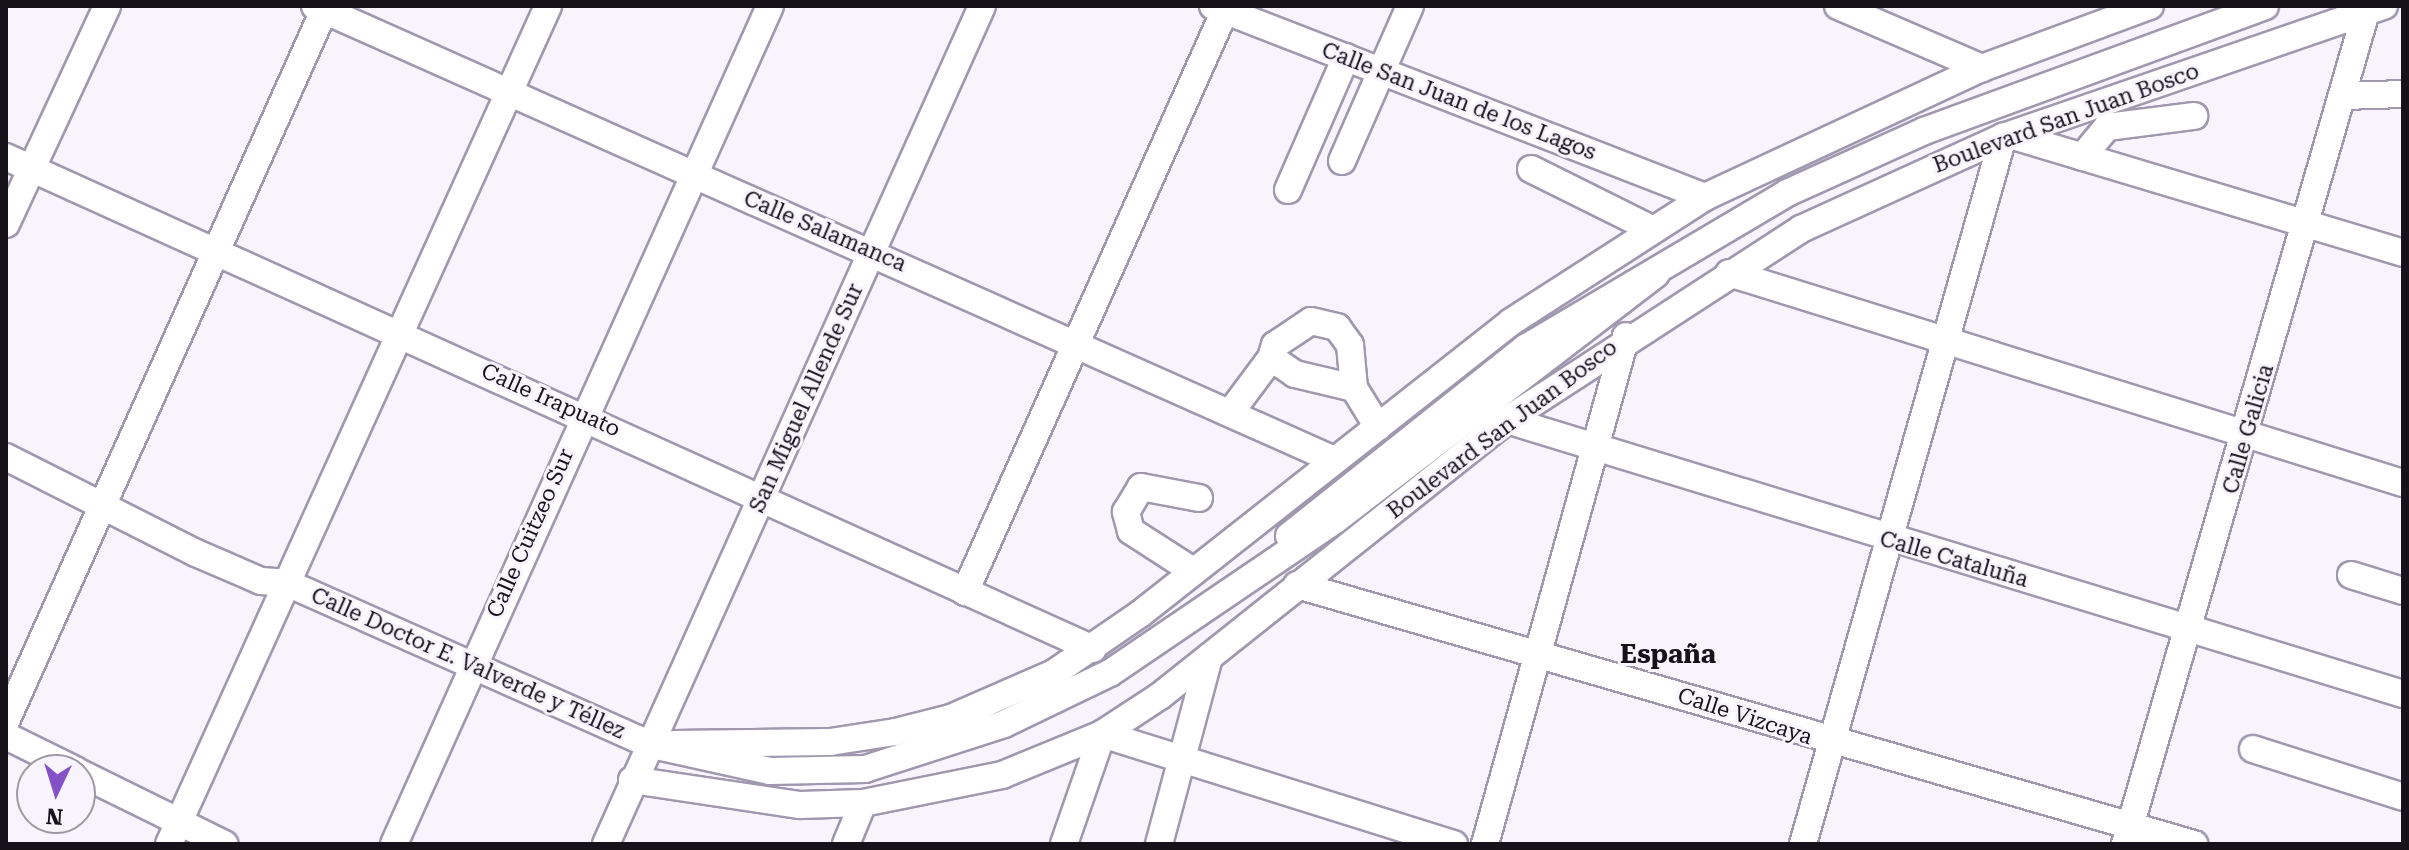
<!DOCTYPE html>
<meta charset="utf-8">
<style>
body{margin:0}
#map{position:relative;width:2409px;height:850px;overflow:hidden;background:#f7f4fe;font-family:"Roboto Serif",serif}
div>[style]{position:absolute}
.roads{filter:drop-shadow(2px 0 #9f98ae) drop-shadow(-2px 0 #9f98ae) drop-shadow(0 2px #9f98ae) drop-shadow(0 -2px #9f98ae)}
.minor>*{height:26px;margin:-13px;padding:0 13px;transform-origin:13px;border-radius:13px;background:#fff}
span{translate:-50% -50%;white-space:nowrap;text-align:center;line-height:1.15;-webkit-text-stroke:6px #f7f4fe;paint-order:stroke}
.street-label{font-size:22px;color:#15121a}
.quarter-label{font-size:26px;color:#15121a;font-weight:700}
.frame{position:absolute;inset:0;border:8px solid #15121a;pointer-events:none}
.north{position:absolute;left:16px;top:754px;width:80px;height:80px;box-sizing:border-box;background:#f7f4fe;border:2px solid #9d9aa3;border-radius:50%;rotate:184deg;font-size:22px;font-weight:700;line-height:32px;text-align:center;color:#15121a}
.north::after{content:'';display:block;margin:auto;width:28px;height:36px;background:#8551c9;clip-path:polygon(50% 0,100% 100%,50% 72%,0 100%)}
</style>
<div id="map">
<div class="roads">
<div class="minor">
<i style="left:315px;top:6px;width:1116px;rotate:24.01deg"></i>
<i style="left:1213px;top:6px;width:528px;rotate:21.22deg"></i>
<i style="left:1838px;top:6px;width:157px;rotate:23.3deg"></i>
<i style="left:2345px;top:96px;width:58px;rotate:-2deg"></i>
<i style="left:2010px;top:135px;width:410px;rotate:16.7deg"></i>
<i style="left:6px;top:157px;width:1193px;rotate:24.35deg"></i>
<i style="left:2082px;top:157px;width:39px;rotate:-50deg"></i>
<i style="left:2107px;top:127px;width:88px;rotate:-7.2deg"></i>
<i style="left:1342px;top:161px;width:169px;rotate:-66.3deg"></i>
<i style="left:1531px;top:169px;width:135px;rotate:26.4deg"></i>
<i style="left:1288px;top:190px;width:145px;rotate:-66.4deg"></i>
<i style="left:6px;top:224px;width:240px;rotate:-65.1deg"></i>
<i style="left:1729px;top:273px;width:706px;rotate:17.31deg"></i>
<i style="left:1354px;top:388px;width:61px;rotate:-166.7deg"></i>
<i style="left:1295px;top:374px;width:29px;rotate:-146deg"></i>
<i style="left:1271px;top:358px;width:14px;rotate:-73deg"></i>
<i style="left:1275px;top:345px;width:43px;rotate:-33.7deg"></i>
<i style="left:1311px;top:321px;width:27px;rotate:13deg"></i>
<i style="left:1337px;top:327px;width:22px;rotate:54deg"></i>
<i style="left:1350px;top:345px;width:43px;rotate:84.7deg"></i>
<i style="left:1354px;top:388px;width:46px;rotate:58.4deg"></i>
<i style="left:1230px;top:413px;width:69px;rotate:-53.3deg"></i>
<i style="left:1507px;top:420px;width:937px;rotate:17deg"></i>
<i style="left:6px;top:457px;width:213px;rotate:26.8deg"></i>
<i style="left:196px;top:553px;width:71px;rotate:23.3deg"></i>
<i style="left:261px;top:581px;width:26px;rotate:4deg"></i>
<i style="left:287px;top:583px;width:395px;rotate:24deg"></i>
<i style="left:648px;top:744px;width:125px;rotate:12.5deg"></i>
<i style="left:770px;top:771px;width:95px;rotate:-1.2deg"></i>
<i style="left:865px;top:769px;width:146px;rotate:-17.9deg"></i>
<i style="left:1004px;top:724px;width:118px;rotate:-25.7deg"></i>
<i style="left:1110px;top:673px;width:271px;rotate:-34.2deg"></i>
<i style="left:1334px;top:521px;width:406px;rotate:-37.5deg"></i>
<i style="left:1289px;top:536px;width:304px;rotate:-38.5deg"></i>
<i style="left:1527px;top:347px;width:302px;rotate:-30.6deg"></i>
<i style="left:1787px;top:193px;width:150px;rotate:-24.3deg"></i>
<i style="left:1924px;top:131px;width:363px;rotate:-20.1deg"></i>
<i style="left:1193px;top:571px;width:74px;rotate:-147.2deg"></i>
<i style="left:1131px;top:531px;width:20px;rotate:-105deg"></i>
<i style="left:1126px;top:512px;width:29px;rotate:-59deg"></i>
<i style="left:1141px;top:487px;width:59px;rotate:10.7deg"></i>
<i style="left:2351px;top:575px;width:54px;rotate:17.1deg"></i>
<i style="left:1297px;top:585px;width:934px;rotate:16.11deg"></i>
<i style="left:965px;top:592px;width:642px;rotate:-65.91deg"></i>
<i style="left:6px;top:721px;width:783px;rotate:-65.89deg"></i>
<i style="left:6px;top:736px;width:77px;rotate:26.2deg"></i>
<i style="left:674px;top:744px;width:156px;rotate:-0.7deg"></i>
<i style="left:830px;top:742px;width:66px;rotate:-8.7deg"></i>
<i style="left:895px;top:732px;width:58px;rotate:-14deg"></i>
<i style="left:951px;top:718px;width:112px;rotate:-23.6deg"></i>
<i style="left:1054px;top:673px;width:104px;rotate:-34.5deg"></i>
<i style="left:1140px;top:614px;width:472px;rotate:-38.2deg"></i>
<i style="left:1511px;top:322px;width:231px;rotate:-32.8deg"></i>
<i style="left:1705px;top:197px;width:306px;rotate:-25deg"></i>
<i style="left:1982px;top:68px;width:179px;rotate:-20.3deg"></i>
<i style="left:2253px;top:749px;width:157px;rotate:17.7deg"></i>
<i style="left:80px;top:773px;width:161px;rotate:26.2deg"></i>
<i style="left:632px;top:780px;width:170px;rotate:8.5deg"></i>
<i style="left:800px;top:805px;width:63px;rotate:-1.8deg"></i>
<i style="left:863px;top:803px;width:142px;rotate:-11.4deg"></i>
<i style="left:1002px;top:775px;width:108px;rotate:-22.3deg"></i>
<i style="left:1102px;top:734px;width:69px;rotate:-33.2deg"></i>
<i style="left:1160px;top:696px;width:443px;rotate:-38.5deg"></i>
<i style="left:1507px;top:420px;width:351px;rotate:-33deg"></i>
<i style="left:1801px;top:229px;width:222px;rotate:-24.5deg"></i>
<i style="left:2003px;top:137px;width:403px;rotate:-19deg"></i>
<i style="left:169px;top:844px;width:920px;rotate:-65.66deg"></i>
<i style="left:394px;top:844px;width:918px;rotate:-65.83deg"></i>
<i style="left:606px;top:844px;width:918px;rotate:-65.83deg"></i>
<i style="left:846px;top:844px;width:44px;rotate:-67.5deg"></i>
<i style="left:1064px;top:844px;width:116px;rotate:-70.9deg"></i>
<i style="left:1102px;top:734px;width:369px;rotate:17.4deg"></i>
<i style="left:1159px;top:844px;width:193px;rotate:-75deg"></i>
<i style="left:1485px;top:844px;width:527px;rotate:-74.49deg"></i>
<i style="left:1803px;top:844px;width:735px;rotate:-74.2deg"></i>
<i style="left:2125px;top:844px;width:866px;rotate:-73.85deg"></i>
</div>
</div>
<div class="street-label">
<span style="left:1459px;top:101px;rotate:21deg">Calle San Juan de los Lagos</span>
<span style="left:2066px;top:118px;rotate:-20deg">Boulevard San Juan Bosco</span>
<span style="left:825px;top:231px;rotate:23deg">Calle Salamanca</span>
<span style="left:806px;top:398px;rotate:-66deg">San Miguel Allende Sur</span>
<span style="left:551px;top:400px;rotate:24deg">Calle Irapuato</span>
<span style="left:1502px;top:429px;rotate:-37deg">Boulevard San Juan Bosco</span>
<span style="left:2248px;top:429px;rotate:-74deg">Calle Galicia</span>
<span style="left:530px;top:533px;rotate:-66deg">Calle Cuitzeo Sur</span>
<span style="left:1954px;top:559px;rotate:16deg">Calle Cataluña</span>
<span style="left:468px;top:663px;rotate:24deg">Calle Doctor E. Valverde y Téllez</span>
<span style="left:1745px;top:716px;rotate:18deg">Calle Vizcaya</span>
</div>
<div class="quarter-label">
<span style="left:1668px;top:655px">España</span>
</div>
<div class="frame"></div>
<div class="north">N</div>
</div>
